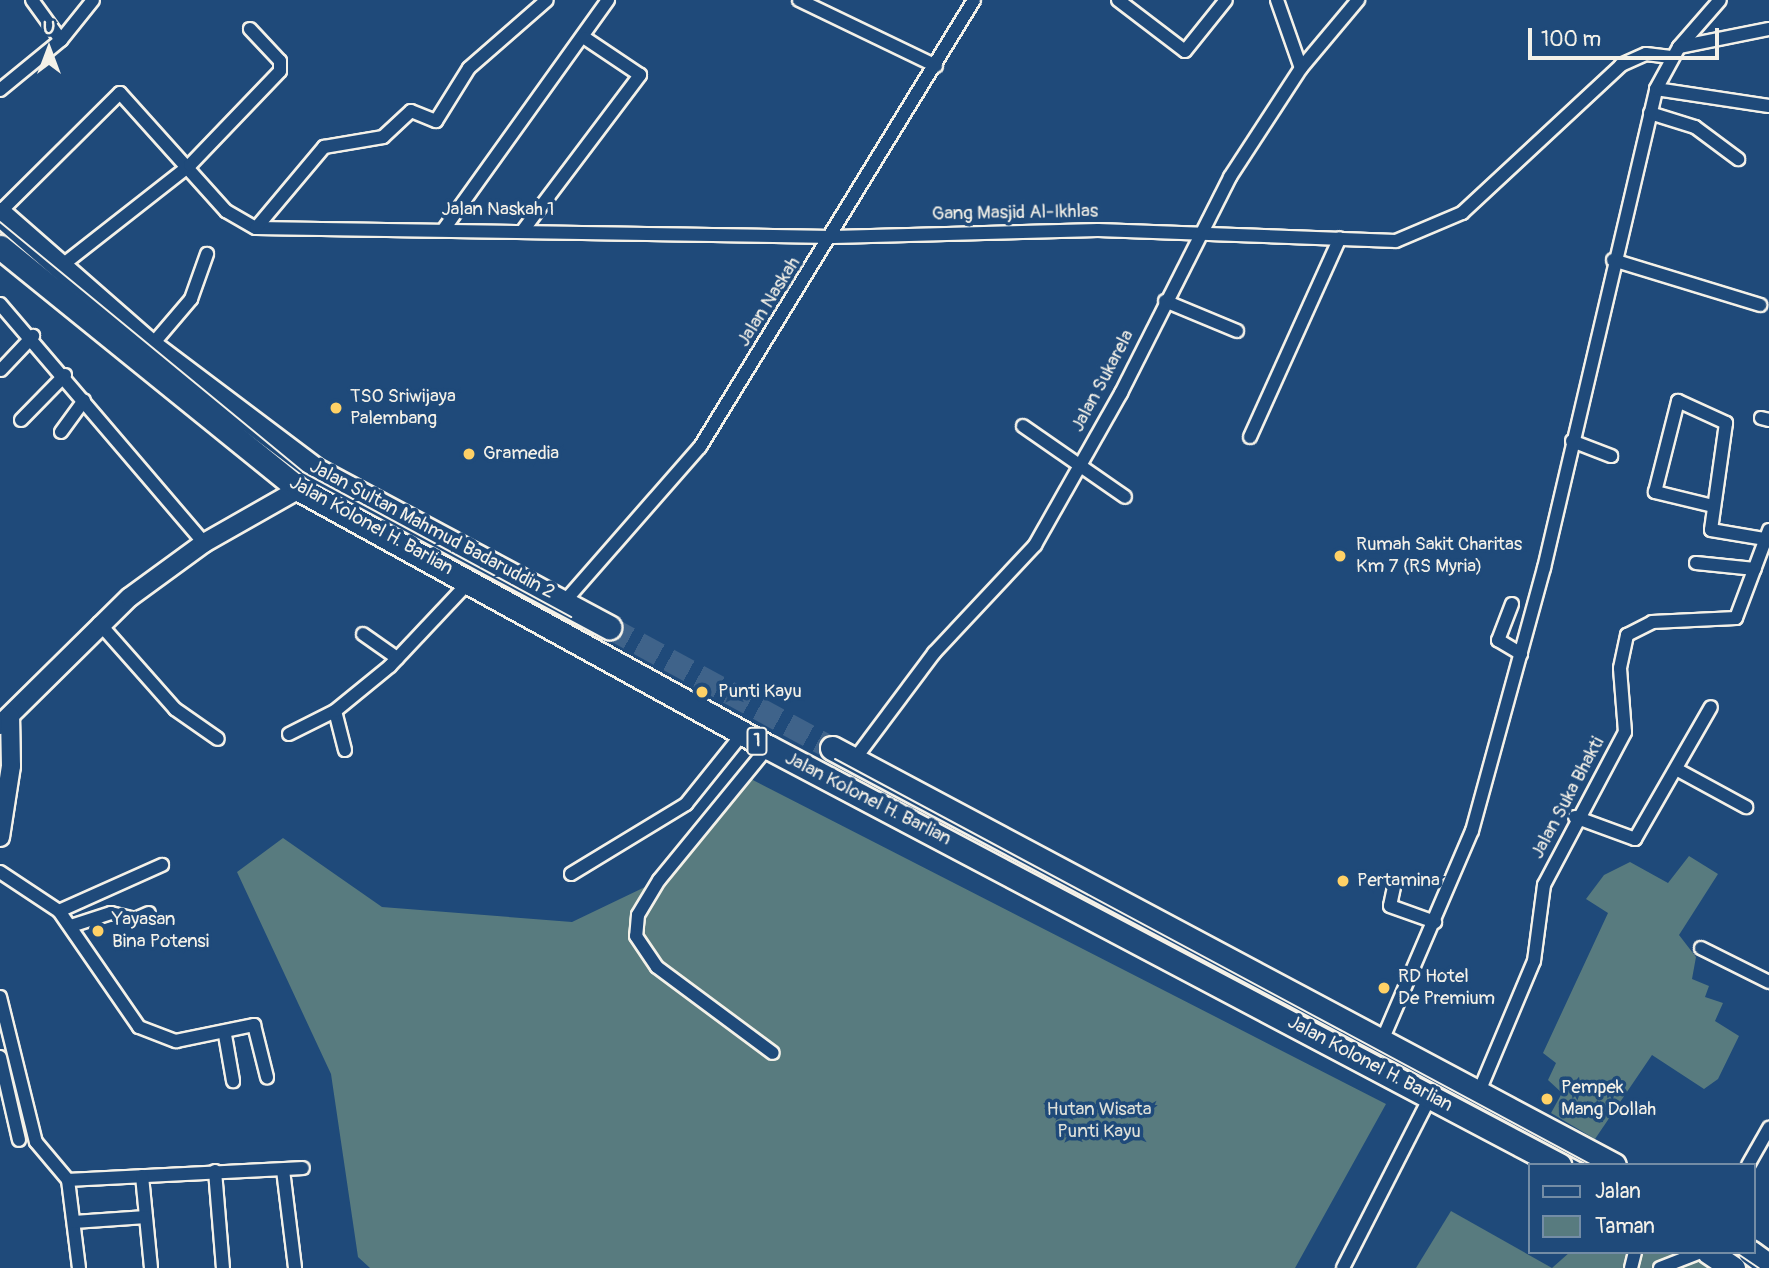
<!DOCTYPE html>
<style>
body{margin:0}
#map{position:relative;width:1769px;height:1268px;overflow:hidden;background:#1f4a7a;font-family:Pangolin,sans-serif}
div>[style]{position:absolute}
.green>*{inset:0;background:#587b7f}
.highway-tunnel>*{height:23px;margin-top:-11.5px;transform-origin:0;background:repeating-linear-gradient(90deg,#3f638a 0 23px,transparent 0 34px)}
.roads{filter:drop-shadow(2px 0 #f4f1e8) drop-shadow(-2px 0 #f4f1e8) drop-shadow(0 2px #f4f1e8) drop-shadow(0 -2px #f4f1e8)}
.street>*{height:12px;margin:-6px;padding:0 6px;transform-origin:6px;border-radius:6px;background:#1f4a7a}
.secondary>*{height:18px;margin:-9px;padding:0 9px;transform-origin:9px;border-radius:9px;background:#1f4a7a}
.highway>*{height:23px;margin:-11.5px;padding:0 11.5px;transform-origin:11.5px;border-radius:11.5px;background:#1f4a7a}
.tram>*{height:2px;margin:-1px;padding:0 1px;transform-origin:1px;border-radius:1px;background:#f4f1e8}
.dots>*{width:19px;height:19px;translate:-50% -50%;box-sizing:border-box;border:4px solid #1f4a7a;border-radius:50%}
span{translate:-50% -50%;white-space:nowrap;text-align:center;line-height:1.15;-webkit-text-stroke:7px #1f4a7a;paint-order:stroke}
.shield-label span{padding:2px 5px;background:#1f4a7a;border:2px solid;border-radius:5px;-webkit-text-stroke-width:0}
.shield-label{font-size:18px;color:#f4f1e8;font-weight:700}
.street-label{font-size:19px;color:#f4f1e8}
.poi-label{font-size:19px;color:#f4f1e8}
.left{translate:0 -50%;text-align:left}
.park-label{font-size:19px;color:#dddfd8}
.legend{position:absolute;left:1528px;top:1163px;width:228px;height:91px;box-sizing:border-box;background:#1f4a7a;border:2px solid #748da6;margin:0;padding:9px 12px;list-style:none;font-size:21px;color:#f4f1e8}
.legend li{display:flex;align-items:center;gap:14px;height:35px}
.legend b{width:35px;border:2px solid #748da6}
.north{position:absolute;left:14px;top:14px;width:70px;height:70px;-webkit-text-stroke:5px #1f4a7a;paint-order:stroke;rotate:0deg;font-size:19px;font-weight:700;line-height:28px;text-align:center;color:#f4f1e8}
.north::after{content:'';display:block;margin:auto;width:24px;height:32px;background:#f4f1e8;clip-path:polygon(50% 0,100% 100%,50% 72%,0 100%)}
.scale{position:absolute;left:1528px;top:28px;width:191px;height:32px;box-sizing:border-box;border:4px solid #f4f1e8;border-top:0;padding-left:9px;font-size:21px;line-height:24px;white-space:nowrap;color:#f4f1e8;-webkit-text-stroke:5px #1f4a7a;paint-order:stroke}
</style>
<div id="map">
<div class="green">
<i style="clip-path:polygon(749px 778px,1386px 1104px,1295px 1268px,370px 1268px,358px 1257px,331px 1074px,237px 872px,283px 838px,382px 907px,572px 922px,645px 887px)"></i>
<i style="clip-path:polygon(1689px 856px,1718px 874px,1679px 935px,1696px 957px,1692px 979px,1709px 986px,1705px 997px,1723px 1003px,1715px 1021px,1739px 1036px,1718px 1079px,1704px 1089px,1652px 1055px,1595px 1139px,1551px 1113px,1562px 1093px,1548px 1080px,1556px 1063px,1543px 1053px,1608px 913px,1586px 899px,1604px 875px,1630px 862px,1668px 883px)"></i>
<i style="clip-path:polygon(1451px 1211px,1552px 1268px,1416px 1268px)"></i>
<i style="clip-path:polygon(1570px 1252px,1706px 1252px,1727px 1268px,1552px 1268px)"></i>
</div>
<div class="highway-tunnel">
<i style="left:609px;top:627px;width:254px;rotate:28.5deg"></i>
</div>
<div class="roads">
<div class="street">
<i style="left:32px;top:0;width:49px;rotate:54.1deg"></i>
<i style="left:799px;top:0;width:152px;rotate:25.7deg"></i>
<i style="left:1118px;top:0;width:84px;rotate:37.3deg"></i>
<i style="left:1185px;top:51px;width:65px;rotate:-51.2deg"></i>
<i style="left:1277px;top:0;width:72px;rotate:70.6deg"></i>
<i style="left:1679px;top:47px;width:62px;rotate:-48.9deg"></i>
<i style="left:1656px;top:89px;width:114px;rotate:8.6deg"></i>
<i style="left:0;top:90px;width:79px;rotate:-39.3deg"></i>
<i style="left:61px;top:40px;width:51px;rotate:-51.3deg"></i>
<i style="left:1650px;top:113px;width:47px;rotate:17.3deg"></i>
<i style="left:1695px;top:127px;width:54px;rotate:36.7deg"></i>
<i style="left:0;top:212px;width:169px;rotate:-44.8deg"></i>
<i style="left:120px;top:93px;width:159px;rotate:48.1deg"></i>
<i style="left:226px;top:211px;width:34px;rotate:30deg"></i>
<i style="left:256px;top:228px;width:577px;rotate:0.89deg"></i>
<i style="left:833px;top:237px;width:265px;rotate:-1.5deg"></i>
<i style="left:1098px;top:230px;width:298px;rotate:2.1deg"></i>
<i style="left:1396px;top:241px;width:72px;rotate:-23deg"></i>
<i style="left:1462px;top:213px;width:217px;rotate:-42.9deg"></i>
<i style="left:1621px;top:65px;width:27px;rotate:-24deg"></i>
<i style="left:1646px;top:54px;width:23px;rotate:7deg"></i>
<i style="left:256px;top:228px;width:106px;rotate:-50deg"></i>
<i style="left:324px;top:147px;width:60px;rotate:-9.6deg"></i>
<i style="left:383px;top:137px;width:38px;rotate:-43deg"></i>
<i style="left:411px;top:111px;width:27px;rotate:22deg"></i>
<i style="left:436px;top:121px;width:62px;rotate:-58.1deg"></i>
<i style="left:469px;top:68px;width:103px;rotate:-41.1deg"></i>
<i style="left:444px;top:229px;width:282px;rotate:-54.4deg"></i>
<i style="left:524px;top:229px;width:193px;rotate:-53deg"></i>
<i style="left:640px;top:75px;width:66px;rotate:-146.1deg"></i>
<i style="left:1613px;top:260px;width:154px;rotate:17deg"></i>
<i style="left:60px;top:267px;width:165px;rotate:-38.1deg"></i>
<i style="left:190px;top:165px;width:130px;rotate:-46.2deg"></i>
<i style="left:280px;top:71px;width:10px;rotate:-90deg"></i>
<i style="left:280px;top:61px;width:44px;rotate:-133.2deg"></i>
<i style="left:1165px;top:301px;width:78px;rotate:22.6deg"></i>
<i style="left:0;top:304px;width:314px;rotate:49.5deg"></i>
<i style="left:151px;top:346px;width:62px;rotate:-49.6deg"></i>
<i style="left:191px;top:299px;width:48px;rotate:-70.4deg"></i>
<i style="left:1px;top:370px;width:47px;rotate:-46.7deg"></i>
<i style="left:1761px;top:418px;width:8px;rotate:14deg"></i>
<i style="left:21px;top:420px;width:63px;rotate:-45.6deg"></i>
<i style="left:1023px;top:426px;width:124px;rotate:34.8deg"></i>
<i style="left:61px;top:432px;width:39px;rotate:-54deg"></i>
<i style="left:1250px;top:437px;width:218px;rotate:-65.7deg"></i>
<i style="left:1572px;top:441px;width:42px;rotate:21deg"></i>
<i style="left:1713px;top:506px;width:60px;rotate:-166.4deg"></i>
<i style="left:1655px;top:492px;width:94px;rotate:-75.8deg"></i>
<i style="left:1678px;top:401px;width:53px;rotate:24.6deg"></i>
<i style="left:1726px;top:423px;width:108px;rotate:98deg"></i>
<i style="left:1711px;top:530px;width:55px;rotate:9.5deg"></i>
<i style="left:1696px;top:563px;width:59px;rotate:5.8deg"></i>
<i style="left:565px;top:601px;width:205px;rotate:-48.8deg"></i>
<i style="left:700px;top:447px;width:524px;rotate:-58.49deg"></i>
<i style="left:1512px;top:604px;width:39px;rotate:111deg"></i>
<i style="left:1498px;top:640px;width:27px;rotate:31deg"></i>
<i style="left:99px;top:623px;width:115px;rotate:48.5deg"></i>
<i style="left:175px;top:709px;width:52px;rotate:34.9deg"></i>
<i style="left:363px;top:634px;width:42px;rotate:35.2deg"></i>
<i style="left:289px;top:734px;width:51px;rotate:-26.6deg"></i>
<i style="left:768px;top:747px;width:172px;rotate:129.3deg"></i>
<i style="left:659px;top:880px;width:41px;rotate:121deg"></i>
<i style="left:638px;top:915px;width:21px;rotate:95deg"></i>
<i style="left:636px;top:936px;width:37px;rotate:56deg"></i>
<i style="left:657px;top:967px;width:144px;rotate:36.6deg"></i>
<i style="left:345px;top:750px;width:40px;rotate:-104.4deg"></i>
<i style="left:335px;top:711px;width:71px;rotate:-39.3deg"></i>
<i style="left:390px;top:666px;width:117px;rotate:-46.7deg"></i>
<i style="left:854px;top:760px;width:134px;rotate:-53.2deg"></i>
<i style="left:934px;top:653px;width:148px;rotate:-46.9deg"></i>
<i style="left:1035px;top:545px;width:175px;rotate:-60.5deg"></i>
<i style="left:1121px;top:393px;width:242px;rotate:-63.2deg"></i>
<i style="left:1230px;top:177px;width:130px;rotate:-56.9deg"></i>
<i style="left:1301px;top:68px;width:89px;rotate:-50deg"></i>
<i style="left:1676px;top:769px;width:80px;rotate:28.5deg"></i>
<i style="left:1575px;top:817px;width:64px;rotate:20.1deg"></i>
<i style="left:1635px;top:839px;width:152px;rotate:-60.1deg"></i>
<i style="left:0;top:872px;width:71px;rotate:33.5deg"></i>
<i style="left:59px;top:911px;width:141px;rotate:55.4deg"></i>
<i style="left:139px;top:1027px;width:40px;rotate:21deg"></i>
<i style="left:176px;top:1041px;width:80px;rotate:-11.6deg"></i>
<i style="left:254px;top:1025px;width:54px;rotate:76deg"></i>
<i style="left:571px;top:874px;width:135px;rotate:-31.3deg"></i>
<i style="left:686px;top:804px;width:91px;rotate:-51.2deg"></i>
<i style="left:1394px;top:887px;width:19px;rotate:102deg"></i>
<i style="left:1390px;top:906px;width:48px;rotate:19.6deg"></i>
<i style="left:59px;top:911px;width:113px;rotate:-24.1deg"></i>
<i style="left:71px;top:926px;width:42px;rotate:-18deg"></i>
<i style="left:111px;top:913px;width:25px;rotate:14deg"></i>
<i style="left:135px;top:919px;width:15px;rotate:-23deg"></i>
<i style="left:1701px;top:948px;width:76px;rotate:26.6deg"></i>
<i style="left:0;top:997px;width:149px;rotate:76.1deg"></i>
<i style="left:36px;top:1142px;width:50px;rotate:49.9deg"></i>
<i style="left:68px;top:1180px;width:235px;rotate:-2.9deg"></i>
<i style="left:225px;top:1035px;width:47px;rotate:80.1deg"></i>
<i style="left:1381px;top:1043px;width:231px;rotate:-66.8deg"></i>
<i style="left:1472px;top:831px;width:273px;rotate:-74.7deg"></i>
<i style="left:1544px;top:568px;width:492px;rotate:-76.8deg"></i>
<i style="left:1656px;top:89px;width:48px;rotate:-61.3deg"></i>
<i style="left:1679px;top:47px;width:92px;rotate:-11.3deg"></i>
<i style="left:0;top:1057px;width:85px;rotate:77.1deg"></i>
<i style="left:1478px;top:1094px;width:144px;rotate:-67.2deg"></i>
<i style="left:1534px;top:961px;width:77px;rotate:-82.5deg"></i>
<i style="left:1544px;top:885px;width:173px;rotate:-62.1deg"></i>
<i style="left:1625px;top:732px;width:64px;rotate:-94.5deg"></i>
<i style="left:1620px;top:668px;width:34px;rotate:-78deg"></i>
<i style="left:1627px;top:635px;width:28px;rotate:-27deg"></i>
<i style="left:1652px;top:622px;width:84px;rotate:-2.7deg"></i>
<i style="left:1736px;top:618px;width:94px;rotate:-69.4deg"></i>
<i style="left:1748px;top:1165px;width:43px;rotate:-60.4deg"></i>
<i style="left:283px;top:1170px;width:99px;rotate:83deg"></i>
<i style="left:215px;top:1171px;width:97px;rotate:85.3deg"></i>
<i style="left:142px;top:1176px;width:92px;rotate:84.4deg"></i>
<i style="left:68px;top:1180px;width:89px;rotate:82.9deg"></i>
<i style="left:74px;top:1222px;width:72px;rotate:-4deg"></i>
<i style="left:1343px;top:1268px;width:192px;rotate:-63deg"></i>
<i style="left:1631px;top:1268px;width:16px;rotate:-76deg"></i>
<i style="left:1660px;top:1268px;width:44px;rotate:-21.3deg"></i>
</div>
<div class="secondary">
<i style="left:0;top:725px;width:182px;rotate:-44.6deg"></i>
<i style="left:130px;top:597px;width:92px;rotate:-36.1deg"></i>
<i style="left:204px;top:543px;width:109px;rotate:-29.6deg"></i>
<i style="left:0;top:837px;width:72px;rotate:-81.2deg"></i>
<i style="left:11px;top:766px;width:50px;rotate:-91.1deg"></i>
</div>
<div class="highway">
<i style="left:0;top:214px;width:201px;rotate:41.2deg"></i>
<i style="left:151px;top:346px;width:204px;rotate:37deg"></i>
<i style="left:314px;top:469px;width:335px;rotate:28.2deg"></i>
<i style="left:0;top:247px;width:385px;rotate:39deg"></i>
<i style="left:299px;top:489px;width:535px;rotate:28.82deg"></i>
<i style="left:768px;top:747px;width:895px;rotate:27.85deg"></i>
<i style="left:832px;top:748px;width:886px;rotate:28.07deg"></i>
<i style="left:1709px;top:1252px;width:29px;rotate:34deg"></i>
<i style="left:1750px;top:1252px;width:24px;rotate:36deg"></i>
</div>
</div>
<div class="tram">
<i style="left:0;top:222px;width:393px;rotate:39.5deg"></i>
<i style="left:303px;top:472px;width:305px;rotate:28.4deg"></i>
<i style="left:835px;top:759px;width:859px;rotate:28.21deg"></i>
<i style="left:1735px;top:1252px;width:29px;rotate:34deg"></i>
</div>
<div class="dots">
<i style="left:336px;top:408px;background:#ffd166"></i>
<i style="left:469px;top:454px;background:#ffd166"></i>
<i style="left:1340px;top:556px;background:#ffd166"></i>
<i style="left:702px;top:692px;background:#ffd166"></i>
<i style="left:1343px;top:881px;background:#ffd166"></i>
<i style="left:98px;top:931px;background:#ffd166"></i>
<i style="left:1384px;top:988px;background:#ffd166"></i>
<i style="left:1547px;top:1099px;background:#ffd166"></i>
</div>
<div class="shield-label">
<span style="left:757px;top:741px">1</span>
</div>
<div class="street-label">
<span style="left:498px;top:210px">Jalan Naskah 1</span>
<span style="left:1015px;top:213px;rotate:-1deg">Gang Masjid Al-Ikhlas</span>
<span style="left:769px;top:302px;rotate:-58deg">Jalan Naskah</span>
<span style="left:1103px;top:381px;rotate:-62deg">Jalan Sukarela</span>
<span style="left:371px;top:526px;rotate:29deg">Jalan Kolonel H. Barlian</span>
<span style="left:432px;top:530px;rotate:28deg">Jalan Sultan Mahmud Badaruddin 2</span>
<span style="left:1568px;top:798px;rotate:-62deg">Jalan Suka Bhakti</span>
<span style="left:868px;top:799px;rotate:27deg">Jalan Kolonel H. Barlian</span>
<span style="left:1370px;top:1064px;rotate:28deg">Jalan Kolonel H. Barlian</span>
</div>
<div class="poi-label">
<span class="left" style="left:350px;top:408px">TSO Sriwijaya<br>Palembang</span>
<span class="left" style="left:483px;top:454px">Gramedia</span>
<span class="left" style="left:1356px;top:556px">Rumah Sakit Charitas<br>Km 7 (RS Myria)</span>
<span class="left" style="left:718px;top:692px">Punti Kayu</span>
<span class="left" style="left:1357px;top:881px">Pertamina</span>
<span class="left" style="left:112px;top:931px">Yayasan<br>Bina Potensi</span>
<span class="left" style="left:1398px;top:988px">RD Hotel<br>De Premium</span>
<span class="left" style="left:1561px;top:1099px">Pempek<br>Mang Dollah</span>
</div>
<div class="park-label">
<span style="left:1099px;top:1121px">Hutan Wisata<br>Punti Kayu</span>
</div>
<ul class="legend">
<li><b style="height:9px;background:#1f4a7a"></b>Jalan</li>
<li><b style="height:19px;background:#587b7f"></b>Taman</li>
</ul>
<div class="north">U</div>
<div class="scale">100 m</div>
</div>
